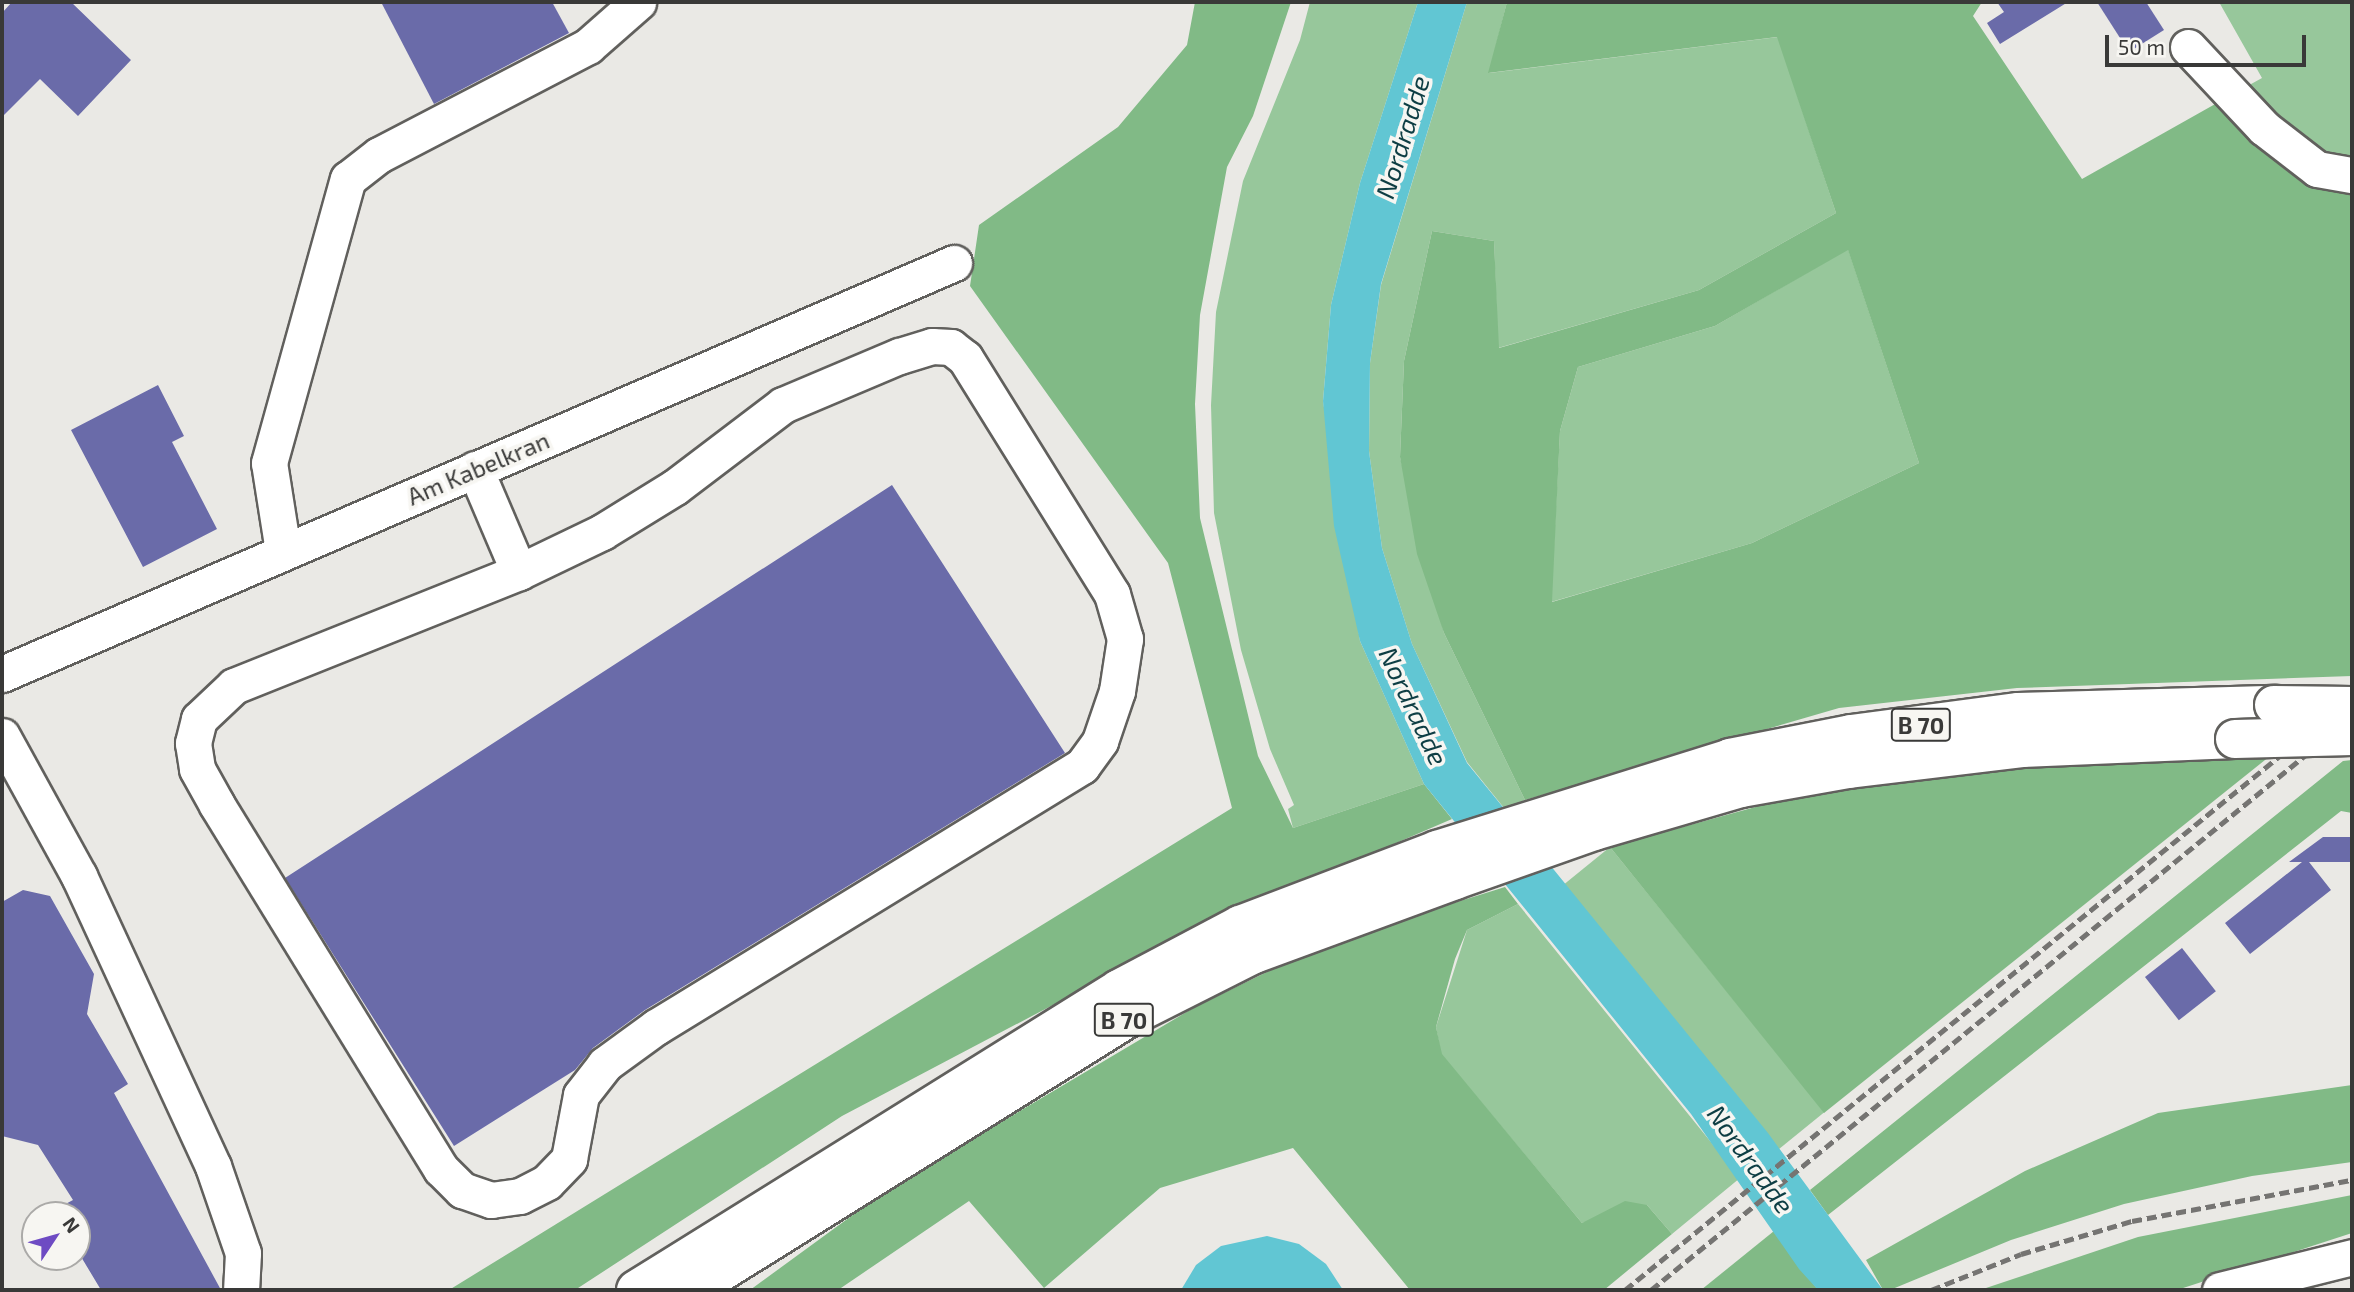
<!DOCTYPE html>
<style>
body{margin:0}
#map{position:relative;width:2354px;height:1292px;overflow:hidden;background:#eae9e5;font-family:"Exo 2",sans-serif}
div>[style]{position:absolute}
.green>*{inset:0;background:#97c79b;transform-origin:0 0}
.forest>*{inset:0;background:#81ba86}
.water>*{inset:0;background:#61c6d3}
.building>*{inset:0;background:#6a6ba9;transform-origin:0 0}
.roads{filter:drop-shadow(2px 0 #61605d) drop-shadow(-2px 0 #61605d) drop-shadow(0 2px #61605d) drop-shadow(0 -2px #61605d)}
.minor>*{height:35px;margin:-17.5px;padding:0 17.5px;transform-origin:17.5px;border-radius:17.5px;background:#fff}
.highway>*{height:38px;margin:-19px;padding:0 19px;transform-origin:19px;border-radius:19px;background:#fff}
.rail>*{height:5px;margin-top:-2.5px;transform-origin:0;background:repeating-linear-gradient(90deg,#757472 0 10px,transparent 0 15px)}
.bridges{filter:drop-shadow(2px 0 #61605d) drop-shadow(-2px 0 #61605d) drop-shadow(0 2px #61605d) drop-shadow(0 -2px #61605d)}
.highway-bridge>*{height:38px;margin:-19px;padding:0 19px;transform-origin:19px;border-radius:19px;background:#fff}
span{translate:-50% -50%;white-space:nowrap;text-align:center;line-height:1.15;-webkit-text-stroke:7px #f7f6f2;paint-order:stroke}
.shield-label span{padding:2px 5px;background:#f7f6f2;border:2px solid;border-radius:5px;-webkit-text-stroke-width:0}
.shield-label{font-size:23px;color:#393938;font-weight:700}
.street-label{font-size:24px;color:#393938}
.water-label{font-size:26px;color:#0e3e44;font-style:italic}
.frame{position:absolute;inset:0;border:4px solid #393938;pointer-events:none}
.north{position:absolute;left:21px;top:1201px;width:70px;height:70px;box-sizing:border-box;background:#f7f6f2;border:2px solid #abaaa8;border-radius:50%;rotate:54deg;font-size:19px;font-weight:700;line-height:28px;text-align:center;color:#393938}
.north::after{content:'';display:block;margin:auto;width:24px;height:32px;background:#6e4bc3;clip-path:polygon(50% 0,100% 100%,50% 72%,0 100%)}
.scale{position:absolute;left:2105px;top:35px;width:201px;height:32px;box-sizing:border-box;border:4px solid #393938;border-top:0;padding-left:9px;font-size:21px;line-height:24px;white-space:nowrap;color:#393938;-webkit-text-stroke:5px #f7f6f2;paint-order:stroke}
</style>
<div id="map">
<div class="green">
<i style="clip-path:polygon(1310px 2px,1418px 2px,1360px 183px,1331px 305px,1323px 401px,1360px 641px,1424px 784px,1293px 828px,1288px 809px,1294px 805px,1270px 749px,1241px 650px,1214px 513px,1211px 405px,1216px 312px,1243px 181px,1300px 40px)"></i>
<i style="clip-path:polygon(1467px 2px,1507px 2px,1489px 73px,1778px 37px,1836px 213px,1699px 290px,1498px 348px,1494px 241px,1432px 231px,1404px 361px,1400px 457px,1444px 633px,1525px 800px,1504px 808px,1467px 762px,1412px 644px,1382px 548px,1369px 451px,1370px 363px,1381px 285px)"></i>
<i style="clip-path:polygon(2219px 2px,2352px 2px,2352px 175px,2233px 94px,2262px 78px)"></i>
<i style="clip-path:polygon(1848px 249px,1919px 463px,1752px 543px,1551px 602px,1560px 431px,1578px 367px,1715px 326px)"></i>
<i style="left:1610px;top:847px;width:341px;height:59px;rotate:51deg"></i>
<i style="clip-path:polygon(1518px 904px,1740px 1178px,1672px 1234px,1647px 1205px,1582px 1223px,1441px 1054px,1436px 1027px,1467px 930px)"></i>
</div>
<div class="forest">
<i style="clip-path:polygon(1195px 2px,1291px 2px,1253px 116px,1227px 167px,1200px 315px,1195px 404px,1200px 518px,1258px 756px,1293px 828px,1424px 784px,1452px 819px,1203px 926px,842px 1116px,575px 1290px,449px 1290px,1232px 808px,1168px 563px,970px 286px,979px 225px,1118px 127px,1187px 45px)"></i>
<i style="clip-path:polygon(evenodd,1507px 2px,1982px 2px,1973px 16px,2082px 179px,2233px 94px,2352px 175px,2352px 676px,2017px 688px,1839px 708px,1525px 800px,1444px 633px,1417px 554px,1400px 457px,1404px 361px,1432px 231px,1494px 241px,1499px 348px,1699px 290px,1836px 213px,1777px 37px,1488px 73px,1507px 2px,1848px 250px,1919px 463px,1752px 543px,1552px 602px,1560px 431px,1578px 367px,1715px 326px,1848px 250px)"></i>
<i style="clip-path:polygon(2270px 756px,1824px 1113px,1610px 847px,1770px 803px,1914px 777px,2061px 764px)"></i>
<i style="clip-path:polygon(2352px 760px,2352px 813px,2341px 811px,1828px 1215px,1810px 1190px,2343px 761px)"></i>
<i style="clip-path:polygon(1505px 887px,1518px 904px,1467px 930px,1455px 959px,1436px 1027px,1442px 1054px,1582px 1223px,1625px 1201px,1647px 1205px,1672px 1234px,1604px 1290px,1410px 1290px,1293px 1148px,1160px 1188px,1044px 1288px,969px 1201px,838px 1290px,750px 1290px,887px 1190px,1195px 1007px,1326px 943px)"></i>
<i style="clip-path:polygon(2352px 1085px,2352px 1162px,2252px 1176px,2124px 1204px,2011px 1240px,1890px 1290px,1883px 1290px,1866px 1260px,2025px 1171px,2158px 1113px)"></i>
<i style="clip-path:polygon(2352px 1195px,2352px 1233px,2177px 1290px,1980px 1290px,2138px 1237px)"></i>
<i style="clip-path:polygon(1774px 1231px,1818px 1290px,1701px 1290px)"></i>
</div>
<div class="water">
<i style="clip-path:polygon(1418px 2px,1467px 2px,1381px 284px,1370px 363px,1369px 451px,1382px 548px,1412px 644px,1467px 763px,1768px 1133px,1883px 1290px,1818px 1290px,1799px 1269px,1691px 1114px,1424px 784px,1360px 641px,1334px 526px,1323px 401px,1331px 305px,1360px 183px)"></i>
<i style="clip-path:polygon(1267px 1236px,1299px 1244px,1326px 1264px,1343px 1290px,1181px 1290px,1196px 1265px,1221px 1246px)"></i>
</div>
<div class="building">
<i style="clip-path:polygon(12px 2px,71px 2px,131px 60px,78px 116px,40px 79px,2px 117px,2px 13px)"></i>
<i style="clip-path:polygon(381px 2px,552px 2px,569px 33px,434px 104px)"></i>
<i style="clip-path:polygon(1997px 2px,2068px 2px,2000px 44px,1987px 23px,2004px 12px)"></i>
<i style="clip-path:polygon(2097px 2px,2146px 2px,2164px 30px,2129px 52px)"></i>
<i style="clip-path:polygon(158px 385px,184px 436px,172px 442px,217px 529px,143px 567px,71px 430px)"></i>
<i style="clip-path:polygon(892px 485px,1065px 753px,645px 1010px,593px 1048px,575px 1070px,454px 1146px,285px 878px)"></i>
<i style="clip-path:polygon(2323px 837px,2352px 837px,2352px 862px,2309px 862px,2331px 890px,2250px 954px,2225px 923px,2302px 862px,2289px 862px)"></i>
<i style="clip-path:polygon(23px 890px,50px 896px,94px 974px,87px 1014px,128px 1084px,114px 1093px,221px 1290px,101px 1290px,77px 1250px,77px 1215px,45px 1215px,73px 1200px,38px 1145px,2px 1136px,2px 902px)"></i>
<i style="left:2182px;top:948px;width:55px;height:47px;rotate:52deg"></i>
</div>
<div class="roads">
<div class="minor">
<i style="left:2188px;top:47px;width:111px;rotate:46.8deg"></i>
<i style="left:2264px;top:128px;width:67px;rotate:37.7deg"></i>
<i style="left:2317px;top:169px;width:36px;rotate:10deg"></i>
<i style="left:475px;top:469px;width:112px;rotate:66.9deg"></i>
<i style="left:519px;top:572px;width:307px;rotate:158.2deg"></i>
<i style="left:234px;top:686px;width:48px;rotate:136.7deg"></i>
<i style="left:199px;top:719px;width:25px;rotate:104deg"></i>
<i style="left:193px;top:743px;width:26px;rotate:81deg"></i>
<i style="left:197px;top:769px;width:41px;rotate:60.9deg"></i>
<i style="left:217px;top:805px;width:427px;rotate:58.4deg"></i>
<i style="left:441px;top:1169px;width:30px;rotate:45deg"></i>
<i style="left:462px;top:1190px;width:31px;rotate:19deg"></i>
<i style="left:491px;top:1200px;width:29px;rotate:-8deg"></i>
<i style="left:520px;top:1196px;width:30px;rotate:-27deg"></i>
<i style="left:547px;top:1182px;width:32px;rotate:-46deg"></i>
<i style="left:569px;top:1159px;width:65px;rotate:-79.4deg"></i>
<i style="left:581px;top:1095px;width:39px;rotate:-52deg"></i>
<i style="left:605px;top:1064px;width:63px;rotate:-36deg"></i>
<i style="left:656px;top:1027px;width:500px;rotate:-31.5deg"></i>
<i style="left:1082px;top:766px;width:31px;rotate:-54deg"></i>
<i style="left:1100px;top:741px;width:53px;rotate:-71.2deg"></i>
<i style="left:1117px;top:691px;width:53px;rotate:-81.3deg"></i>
<i style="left:1125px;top:639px;width:47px;rotate:-106.1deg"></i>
<i style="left:1112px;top:594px;width:278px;rotate:-121.9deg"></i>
<i style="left:965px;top:358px;width:18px;rotate:-142deg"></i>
<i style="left:951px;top:347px;width:19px;rotate:-177deg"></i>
<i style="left:932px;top:346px;width:34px;rotate:163deg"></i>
<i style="left:899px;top:356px;width:126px;rotate:157.1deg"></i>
<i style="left:783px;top:405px;width:136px;rotate:142.8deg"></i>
<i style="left:675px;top:487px;width:86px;rotate:148.3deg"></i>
<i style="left:602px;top:532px;width:92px;rotate:154.3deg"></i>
<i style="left:283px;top:551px;width:89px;rotate:-99deg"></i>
<i style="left:269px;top:463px;width:295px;rotate:-74.5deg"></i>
<i style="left:348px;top:179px;width:39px;rotate:-38deg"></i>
<i style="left:379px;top:155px;width:236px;rotate:-27.5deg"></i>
<i style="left:588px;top:46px;width:67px;rotate:-41.3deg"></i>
<i style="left:2px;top:674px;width:1037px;rotate:-23.35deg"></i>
<i style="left:2px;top:736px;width:160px;rotate:61.2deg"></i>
<i style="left:79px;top:876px;width:319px;rotate:65.2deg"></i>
<i style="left:213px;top:1166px;width:92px;rotate:71deg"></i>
<i style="left:243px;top:1253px;width:37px;rotate:93deg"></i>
<i style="left:2220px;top:1290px;width:136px;rotate:-14deg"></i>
</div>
<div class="highway">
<i style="left:636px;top:1290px;width:569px;rotate:-31.93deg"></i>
<i style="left:1119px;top:989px;width:137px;rotate:-27.9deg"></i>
<i style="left:1240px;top:925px;width:211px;rotate:-20.8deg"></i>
<i style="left:1437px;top:850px;width:307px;rotate:-17.4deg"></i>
<i style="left:1730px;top:758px;width:123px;rotate:-11.2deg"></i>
<i style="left:1851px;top:734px;width:169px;rotate:-7.5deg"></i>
<i style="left:2019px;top:712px;width:255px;rotate:-1.6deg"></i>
<i style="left:692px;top:1290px;width:517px;rotate:-31.97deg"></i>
<i style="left:1131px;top:1016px;width:138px;rotate:-26.8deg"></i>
<i style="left:1254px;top:954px;width:214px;rotate:-20.2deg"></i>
<i style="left:1455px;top:880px;width:147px;rotate:-19.4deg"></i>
<i style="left:1594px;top:831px;width:153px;rotate:-16.3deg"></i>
<i style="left:1741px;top:788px;width:110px;rotate:-10deg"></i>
<i style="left:1849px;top:769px;width:174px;rotate:-6.9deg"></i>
<i style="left:2022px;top:748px;width:213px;rotate:-2.4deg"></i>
</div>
</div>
<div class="rail">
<i style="left:1625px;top:1290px;width:938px;rotate:-39.2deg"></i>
<i style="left:1651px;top:1290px;width:905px;rotate:-39.26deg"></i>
<i style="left:1931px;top:1290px;width:97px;rotate:-21.8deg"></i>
<i style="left:2021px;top:1254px;width:116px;rotate:-16.6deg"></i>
<i style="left:2132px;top:1221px;width:224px;rotate:-10.6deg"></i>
</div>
<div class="bridges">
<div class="highway-bridge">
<i style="left:2274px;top:705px;width:78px;rotate:0.7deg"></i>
<i style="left:2235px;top:739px;width:117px;rotate:-1.5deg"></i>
</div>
</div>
<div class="shield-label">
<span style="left:1921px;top:725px">B 70</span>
<span style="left:1124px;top:1020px">B 70</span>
</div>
<div class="street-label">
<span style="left:478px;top:468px;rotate:-23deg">Am Kabelkran</span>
</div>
<div class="water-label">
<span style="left:1402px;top:137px;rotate:-73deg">Nordradde</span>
<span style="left:1414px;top:706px;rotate:65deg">Nordradde</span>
<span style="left:1751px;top:1159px;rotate:54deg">Nordradde</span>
</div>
<div class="frame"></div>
<div class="north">N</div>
<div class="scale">50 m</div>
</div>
